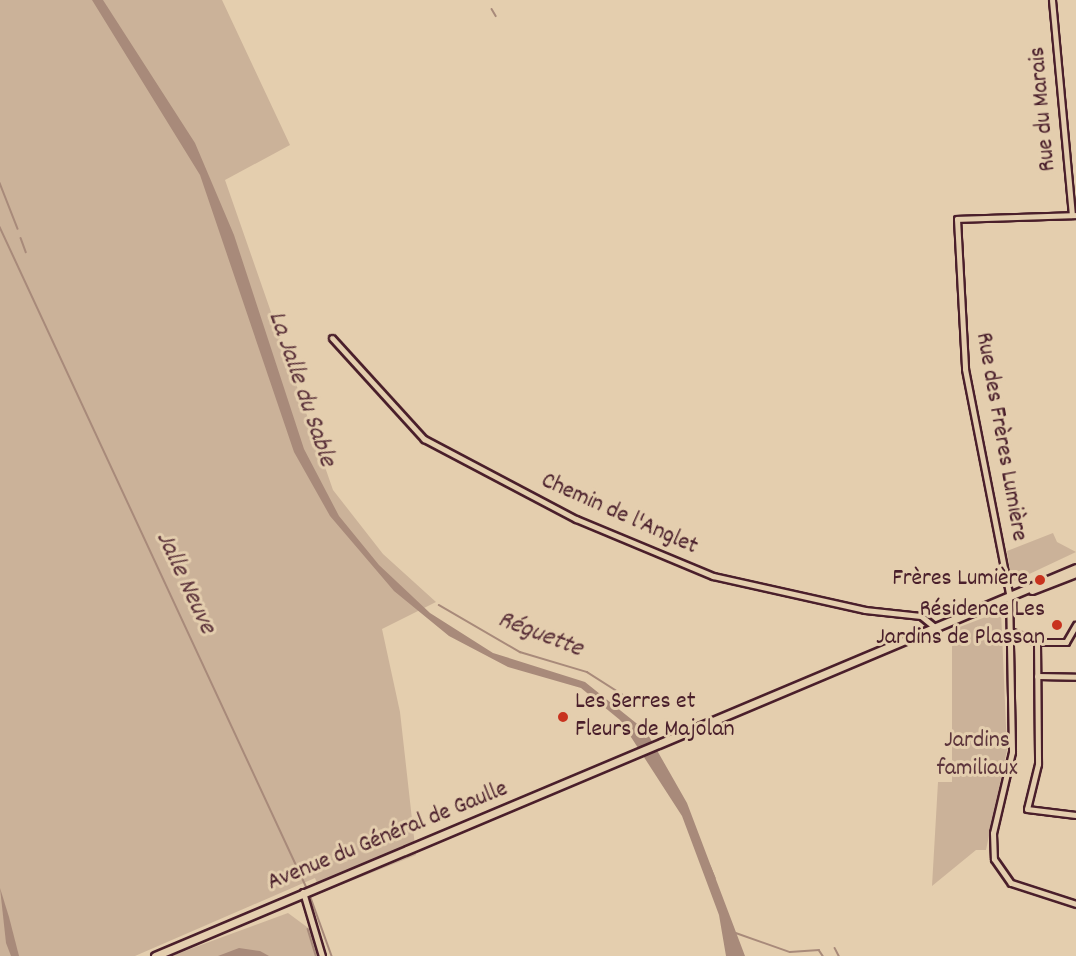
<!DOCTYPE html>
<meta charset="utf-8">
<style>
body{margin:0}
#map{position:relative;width:1076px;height:956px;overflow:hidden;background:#e4ceae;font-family:Dekko,sans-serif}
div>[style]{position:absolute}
.green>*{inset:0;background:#cbb299}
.water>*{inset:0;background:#a88a7a}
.stream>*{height:1.5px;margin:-0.75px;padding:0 0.75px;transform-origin:0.75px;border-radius:0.75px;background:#a88a7a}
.roads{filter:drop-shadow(2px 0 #4a1f2b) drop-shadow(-2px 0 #4a1f2b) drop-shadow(0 2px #4a1f2b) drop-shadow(0 -2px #4a1f2b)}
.street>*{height:5px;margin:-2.5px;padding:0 2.5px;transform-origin:2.5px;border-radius:2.5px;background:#e4ceae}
.secondary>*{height:7px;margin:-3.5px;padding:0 3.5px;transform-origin:3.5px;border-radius:3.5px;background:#e4ceae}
.dots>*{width:16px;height:16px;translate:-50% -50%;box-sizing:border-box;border:3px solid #e4ceae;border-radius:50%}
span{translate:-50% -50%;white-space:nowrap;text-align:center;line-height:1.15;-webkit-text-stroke:6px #e4ceae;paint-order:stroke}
.street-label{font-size:24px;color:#4a1f2b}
.poi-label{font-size:24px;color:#4a1f2b}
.right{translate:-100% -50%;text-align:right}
.left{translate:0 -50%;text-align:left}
.park-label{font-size:24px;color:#5d353c}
.water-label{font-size:26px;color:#5d343b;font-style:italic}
</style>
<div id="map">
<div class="green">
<i style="clip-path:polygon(0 0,222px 0,290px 145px,225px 180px,333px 490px,383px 554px,436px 602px,382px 629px,400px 712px,416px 855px,321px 893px,315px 878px,135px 956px,0 956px)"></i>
<i style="clip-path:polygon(1053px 533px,1057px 542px,1076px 552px,1012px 582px,1007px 551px)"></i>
<i style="clip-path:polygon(1001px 611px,1007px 750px,986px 850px,976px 850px,932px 886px,938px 782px,952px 782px,952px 630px)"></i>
<i style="clip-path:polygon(288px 913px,311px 930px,319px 956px,171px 956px)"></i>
</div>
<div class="water">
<i style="clip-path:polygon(92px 0,103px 0,195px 143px,234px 235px,304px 449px,339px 516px,379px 565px,430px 613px,493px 653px,585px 682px,646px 731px,687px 803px,745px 956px,726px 956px,719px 915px,682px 816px,620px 720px,581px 688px,508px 667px,449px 636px,394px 591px,330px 516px,294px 452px,200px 175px)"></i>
<i style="clip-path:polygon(0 888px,9px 917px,19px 956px,11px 956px,6px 943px)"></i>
<i style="clip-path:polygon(239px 948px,260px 951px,269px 956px,218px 956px)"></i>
</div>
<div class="stream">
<i style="left:492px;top:9px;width:8px;rotate:60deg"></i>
<i style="left:0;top:183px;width:49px;rotate:68.6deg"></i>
<i style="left:0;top:227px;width:729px;rotate:65.09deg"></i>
<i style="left:21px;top:238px;width:15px;rotate:70deg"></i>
<i style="left:439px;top:605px;width:94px;rotate:30.1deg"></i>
<i style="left:520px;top:652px;width:70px;rotate:16.6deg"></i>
<i style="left:587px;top:672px;width:49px;rotate:32.4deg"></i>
<i style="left:710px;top:866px;width:13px;rotate:67deg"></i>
<i style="left:310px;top:895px;width:65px;rotate:70.2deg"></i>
<i style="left:308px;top:929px;width:28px;rotate:73deg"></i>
<i style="left:736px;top:933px;width:57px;rotate:19.4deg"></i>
<i style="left:790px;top:952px;width:29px;rotate:-4deg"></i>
<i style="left:819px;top:950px;width:7px;rotate:56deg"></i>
<i style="left:835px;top:948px;width:9px;rotate:63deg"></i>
</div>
<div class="roads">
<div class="street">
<i style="left:1052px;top:0;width:216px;rotate:84.7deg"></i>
<i style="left:1076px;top:215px;width:119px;rotate:178.1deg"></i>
<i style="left:957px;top:219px;width:150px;rotate:86.9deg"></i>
<i style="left:965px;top:369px;width:228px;rotate:78.9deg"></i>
<i style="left:1009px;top:593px;width:159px;rotate:88.9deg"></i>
<i style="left:1012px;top:752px;width:83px;rotate:103.2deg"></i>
<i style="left:993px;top:833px;width:26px;rotate:88deg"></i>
<i style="left:994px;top:859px;width:29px;rotate:55deg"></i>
<i style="left:1011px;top:883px;width:68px;rotate:17.9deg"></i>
<i style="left:332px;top:338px;width:137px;rotate:47.7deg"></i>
<i style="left:424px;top:439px;width:172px;rotate:27.8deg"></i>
<i style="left:576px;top:519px;width:148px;rotate:22.6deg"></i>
<i style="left:713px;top:576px;width:156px;rotate:12.6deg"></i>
<i style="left:865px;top:610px;width:56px;rotate:6.1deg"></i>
<i style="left:921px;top:616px;width:21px;rotate:39deg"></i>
<i style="left:1010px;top:631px;width:29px;rotate:22deg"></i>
<i style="left:1037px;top:642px;width:122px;rotate:89.5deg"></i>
<i style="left:1038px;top:764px;width:46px;rotate:103.7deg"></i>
<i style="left:1027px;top:809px;width:49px;rotate:7deg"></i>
<i style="left:1037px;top:642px;width:29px"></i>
<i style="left:1066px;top:642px;width:20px;rotate:-60deg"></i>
<i style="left:1037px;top:676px;width:39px;rotate:1deg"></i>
<i style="left:303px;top:892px;width:67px;rotate:73.5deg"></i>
</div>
<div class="secondary">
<i style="left:1032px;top:590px;width:47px;rotate:-21.1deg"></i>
<i style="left:155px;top:956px;width:999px;rotate:-22.84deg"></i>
</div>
</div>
<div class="dots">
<i style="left:1040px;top:580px;background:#c8321e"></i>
<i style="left:1057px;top:625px;background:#c8321e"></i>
<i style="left:563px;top:717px;background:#c8321e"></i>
</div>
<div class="street-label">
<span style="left:1044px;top:109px;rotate:-95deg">Rue du Marais</span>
<span style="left:1000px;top:437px;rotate:80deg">Rue des Frères Lumière</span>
<span style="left:619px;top:515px;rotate:24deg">Chemin de l'Anglet</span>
<span style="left:388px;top:837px;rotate:-22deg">Avenue du Général de Gaulle</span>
</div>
<div class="poi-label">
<span class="right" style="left:1028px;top:580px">Frères Lumière</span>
<span class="right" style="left:1045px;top:625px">Résidence Les<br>Jardins de Plassan</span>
<span class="left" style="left:575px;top:717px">Les Serres et<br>Fleurs de Majolan</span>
</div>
<div class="park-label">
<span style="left:977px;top:756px">Jardins<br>familiaux</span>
</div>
<div class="water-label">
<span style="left:301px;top:389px;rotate:71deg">La Jalle du Sable</span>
<span style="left:185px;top:583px;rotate:65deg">Jalle Neuve</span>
<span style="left:540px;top:635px;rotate:21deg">Réguette</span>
</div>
</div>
